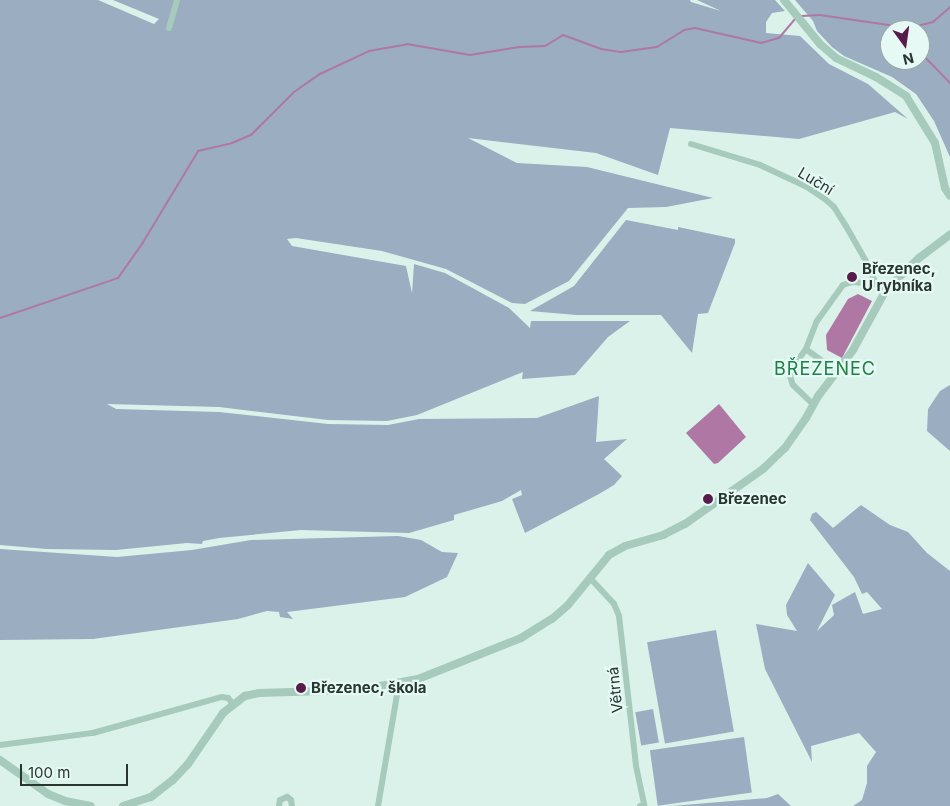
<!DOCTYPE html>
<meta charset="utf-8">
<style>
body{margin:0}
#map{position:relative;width:950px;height:806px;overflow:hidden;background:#daf2ea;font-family:Inter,sans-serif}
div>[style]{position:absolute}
.green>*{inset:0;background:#9aadc1;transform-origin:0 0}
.water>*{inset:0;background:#af78a4}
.stream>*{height:2px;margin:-1px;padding:0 1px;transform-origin:1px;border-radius:1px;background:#af78a4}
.minor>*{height:6px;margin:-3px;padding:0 3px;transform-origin:3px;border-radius:3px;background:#a6cabc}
.tertiary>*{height:8px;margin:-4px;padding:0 4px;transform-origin:4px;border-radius:4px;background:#a6cabc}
.dots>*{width:14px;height:14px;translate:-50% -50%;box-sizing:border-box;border:2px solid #e6f9f4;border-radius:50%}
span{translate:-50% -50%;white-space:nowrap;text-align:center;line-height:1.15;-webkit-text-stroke:4.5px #e6f9f4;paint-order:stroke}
.street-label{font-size:15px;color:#27362e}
.poi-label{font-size:15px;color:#27362e;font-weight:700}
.left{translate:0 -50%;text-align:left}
.quarter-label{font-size:18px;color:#1e8045;letter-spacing:1px}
.north{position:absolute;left:880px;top:20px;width:50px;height:50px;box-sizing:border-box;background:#e6f9f4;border:1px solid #9aaba5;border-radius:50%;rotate:166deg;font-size:14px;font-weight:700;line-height:20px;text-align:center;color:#27362e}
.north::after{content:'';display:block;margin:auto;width:18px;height:22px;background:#581c4a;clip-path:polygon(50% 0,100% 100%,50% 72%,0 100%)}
.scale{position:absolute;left:20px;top:764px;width:108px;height:22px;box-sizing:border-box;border:2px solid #27362e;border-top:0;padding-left:6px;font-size:15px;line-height:18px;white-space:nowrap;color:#27362e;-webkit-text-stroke:4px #e6f9f4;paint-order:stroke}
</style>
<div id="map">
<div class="green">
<i style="clip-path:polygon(0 0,98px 0,154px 24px,159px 19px,113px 0,690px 0,691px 2px,721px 11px,697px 0,775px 0,785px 11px,772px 13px,766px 22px,766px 33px,800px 36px,829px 64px,868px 84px,908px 119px,895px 112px,799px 139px,670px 128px,658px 175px,596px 153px,468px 138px,517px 163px,587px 167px,713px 198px,666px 207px,628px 208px,569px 281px,525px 304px,512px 303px,446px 269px,382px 251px,296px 238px,287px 239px,292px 246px,406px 266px,412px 293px,414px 264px,445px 273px,509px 308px,530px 328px,531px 321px,630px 321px,608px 337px,575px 375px,522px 379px,523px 372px,417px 415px,387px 421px,328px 420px,219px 407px,107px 404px,116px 409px,219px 412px,328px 424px,388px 425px,419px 419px,537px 418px,599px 396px,596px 442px,627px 439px,604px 459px,622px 476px,614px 485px,599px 494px,525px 533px,512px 499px,522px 495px,521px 490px,502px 501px,454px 515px,454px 520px,409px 533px,301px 530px,219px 538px,203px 541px,202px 544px,187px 543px,116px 550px,47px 549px,0 545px)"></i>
<i style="clip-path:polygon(evenodd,795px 0,950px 0,950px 157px,934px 121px,916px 94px,892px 77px,844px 56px,832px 47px,817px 31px,813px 21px,795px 0,890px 30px,920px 30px,920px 60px,890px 60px,890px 30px)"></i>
<i style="clip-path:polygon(626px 220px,678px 230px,678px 227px,735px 239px,735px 243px,708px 313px,698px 314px,692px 353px,661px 315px,576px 315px,530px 311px,574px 286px)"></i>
<i style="clip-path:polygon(950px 385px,950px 451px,927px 431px,928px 409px,940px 391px)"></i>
<i style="clip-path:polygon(861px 505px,890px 525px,908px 532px,927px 553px,950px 571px,950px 806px,853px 806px,862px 800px,867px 783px,867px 766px,876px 752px,859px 733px,811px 746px,812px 762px,765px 669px,756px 624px,797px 631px,787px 615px,786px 605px,808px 563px,835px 595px,817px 631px,834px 615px,832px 605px,855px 592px,863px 614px,882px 609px,867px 592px,862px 594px,854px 577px,810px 520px,812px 514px,816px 512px,833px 528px)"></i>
<i style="clip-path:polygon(398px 536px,421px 540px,442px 552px,458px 553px,447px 577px,405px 597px,287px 612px,293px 619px,280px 617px,279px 612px,267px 611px,238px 619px,93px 639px,0 640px,0 549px,117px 557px,192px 550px,251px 540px)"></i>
<i style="left:716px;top:630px;width:103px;height:70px;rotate:80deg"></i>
<i style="left:653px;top:709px;width:34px;height:18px;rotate:80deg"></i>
<i style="left:744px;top:737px;width:56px;height:95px;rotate:82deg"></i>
<i style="clip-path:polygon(778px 794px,791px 806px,672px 806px,767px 798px)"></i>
</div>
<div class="water">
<i style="clip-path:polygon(858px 294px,872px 301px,842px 358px,827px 350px,826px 335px,848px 299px)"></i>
<i style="clip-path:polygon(719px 404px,746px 437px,718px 463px,714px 464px,686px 433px)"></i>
</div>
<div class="stream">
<i style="left:802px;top:16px;width:18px;rotate:-3deg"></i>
<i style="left:820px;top:15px;width:90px;rotate:8.3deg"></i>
<i style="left:909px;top:28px;width:2px;rotate:90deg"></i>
<i style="left:909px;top:28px;width:25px;rotate:-14deg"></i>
<i style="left:933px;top:22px;width:23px;rotate:-41deg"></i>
<i style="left:920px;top:52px;width:43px;rotate:45.9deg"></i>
<i style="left:0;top:318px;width:125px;rotate:-18.7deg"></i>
<i style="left:118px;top:278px;width:42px;rotate:-54.8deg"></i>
<i style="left:142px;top:244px;width:109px;rotate:-58.9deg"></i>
<i style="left:198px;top:151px;width:35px;rotate:-13deg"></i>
<i style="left:232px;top:143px;width:21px;rotate:-23deg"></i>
<i style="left:251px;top:135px;width:61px;rotate:-45deg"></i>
<i style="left:294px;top:92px;width:32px;rotate:-35deg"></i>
<i style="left:320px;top:74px;width:54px;rotate:-25.1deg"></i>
<i style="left:369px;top:51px;width:39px;rotate:-10deg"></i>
<i style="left:407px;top:44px;width:64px;rotate:9.9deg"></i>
<i style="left:470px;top:55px;width:50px;rotate:-9.3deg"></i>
<i style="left:519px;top:47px;width:26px;rotate:-2deg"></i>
<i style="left:545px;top:46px;width:21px;rotate:-31deg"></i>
<i style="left:563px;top:35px;width:40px;rotate:20.2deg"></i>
<i style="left:601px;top:49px;width:20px;rotate:9deg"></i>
<i style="left:621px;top:52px;width:36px;rotate:-8deg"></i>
<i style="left:657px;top:47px;width:32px;rotate:-32deg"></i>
<i style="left:684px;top:30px;width:11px;rotate:-10deg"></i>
<i style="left:695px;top:28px;width:68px;rotate:12.8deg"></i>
<i style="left:761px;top:43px;width:19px;rotate:-16deg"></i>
<i style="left:779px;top:38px;width:26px;rotate:-50deg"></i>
</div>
<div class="minor">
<i style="left:169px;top:28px;width:29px;rotate:-74deg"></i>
<i style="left:691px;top:144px;width:72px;rotate:16.9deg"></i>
<i style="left:760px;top:165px;width:52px;rotate:25.1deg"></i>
<i style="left:807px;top:187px;width:22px;rotate:34deg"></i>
<i style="left:825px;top:199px;width:12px;rotate:42deg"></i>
<i style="left:834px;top:207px;width:22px;rotate:58deg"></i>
<i style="left:846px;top:226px;width:43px;rotate:60.4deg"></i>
<i style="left:867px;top:263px;width:23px;rotate:67deg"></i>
<i style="left:876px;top:284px;width:12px;rotate:31deg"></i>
<i style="left:806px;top:349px;width:19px;rotate:126deg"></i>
<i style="left:795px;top:364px;width:13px;rotate:113deg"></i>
<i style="left:790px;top:376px;width:9px;rotate:72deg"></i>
<i style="left:793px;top:385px;width:28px;rotate:44deg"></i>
<i style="left:836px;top:371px;width:37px;rotate:-144deg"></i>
<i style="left:806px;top:349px;width:30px;rotate:-69deg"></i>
<i style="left:817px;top:321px;width:44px;rotate:-54.2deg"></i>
<i style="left:843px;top:285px;width:9px;rotate:-18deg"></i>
<i style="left:852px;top:282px;width:24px;rotate:5deg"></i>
<i style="left:590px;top:578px;width:35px;rotate:47deg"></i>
<i style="left:614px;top:604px;width:13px;rotate:67deg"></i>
<i style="left:619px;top:616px;width:151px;rotate:83.5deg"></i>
<i style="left:636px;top:766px;width:40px;rotate:78deg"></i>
<i style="left:644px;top:805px;width:4px;rotate:166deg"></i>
<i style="left:0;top:745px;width:94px;rotate:-7.4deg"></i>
<i style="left:93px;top:733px;width:134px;rotate:-15.6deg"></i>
<i style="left:222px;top:697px;width:6px;rotate:9deg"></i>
<i style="left:228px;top:698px;width:8px;rotate:50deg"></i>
<i style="left:279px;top:806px;width:6px;rotate:-81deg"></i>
<i style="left:280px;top:800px;width:8px;rotate:-23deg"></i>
<i style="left:287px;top:797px;width:5px;rotate:37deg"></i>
<i style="left:291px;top:800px;width:6px;rotate:81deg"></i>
<i style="left:378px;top:806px;width:125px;rotate:-80.3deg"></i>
</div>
<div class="tertiary">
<i style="left:784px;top:0;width:57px;rotate:50.7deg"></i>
<i style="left:820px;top:44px;width:21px;rotate:41deg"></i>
<i style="left:836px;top:58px;width:44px;rotate:25.4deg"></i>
<i style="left:876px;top:77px;width:36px;rotate:32deg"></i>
<i style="left:906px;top:96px;width:55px;rotate:58.3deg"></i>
<i style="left:935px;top:143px;width:46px;rotate:77.5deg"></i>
<i style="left:945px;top:188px;width:9px;rotate:58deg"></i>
<i style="left:0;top:760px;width:59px;rotate:35.3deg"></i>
<i style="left:48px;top:794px;width:18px;rotate:22deg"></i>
<i style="left:65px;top:801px;width:26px;rotate:11deg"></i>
<i style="left:123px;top:806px;width:29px;rotate:-18deg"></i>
<i style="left:151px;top:797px;width:28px;rotate:-38deg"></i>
<i style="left:173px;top:780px;width:22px;rotate:-47deg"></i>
<i style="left:188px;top:764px;width:62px;rotate:-55.5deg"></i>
<i style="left:223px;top:713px;width:28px;rotate:-38deg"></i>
<i style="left:245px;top:696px;width:14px;rotate:-12deg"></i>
<i style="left:259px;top:693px;width:99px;rotate:-1.7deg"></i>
<i style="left:358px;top:690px;width:61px;rotate:-10.4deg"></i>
<i style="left:418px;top:679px;width:111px;rotate:-21.7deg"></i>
<i style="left:521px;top:638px;width:36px;rotate:-32deg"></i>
<i style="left:552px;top:619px;width:21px;rotate:-41deg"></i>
<i style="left:568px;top:605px;width:65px;rotate:-50.6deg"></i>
<i style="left:609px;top:555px;width:18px;rotate:-29deg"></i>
<i style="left:625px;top:546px;width:40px;rotate:-16deg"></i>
<i style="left:663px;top:535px;width:25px;rotate:-27deg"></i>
<i style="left:685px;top:524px;width:95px;rotate:-35.2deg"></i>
<i style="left:763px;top:469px;width:30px;rotate:-44deg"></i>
<i style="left:785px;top:448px;width:37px;rotate:-55deg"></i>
<i style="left:806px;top:418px;width:26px;rotate:-61deg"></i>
<i style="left:819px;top:395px;width:56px;rotate:-52.9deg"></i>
<i style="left:853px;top:350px;width:68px;rotate:-61.2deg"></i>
<i style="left:886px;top:290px;width:46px;rotate:-44.1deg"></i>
<i style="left:919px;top:258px;width:39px;rotate:-37deg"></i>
</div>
<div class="dots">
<i style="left:852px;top:277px;background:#581c4a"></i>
<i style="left:708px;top:499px;background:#581c4a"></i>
<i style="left:301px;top:688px;background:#581c4a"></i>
</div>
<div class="street-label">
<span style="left:816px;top:181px;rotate:31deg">Luční</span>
<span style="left:615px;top:690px;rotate:-96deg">Větrná</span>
</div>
<div class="poi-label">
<span class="left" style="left:862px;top:277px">Březenec,<br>U rybníka</span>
<span class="left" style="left:718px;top:499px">Březenec</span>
<span class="left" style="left:311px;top:688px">Březenec, škola</span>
</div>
<div class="quarter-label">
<span style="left:825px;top:369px">BŘEZENEC</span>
</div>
<div class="north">N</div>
<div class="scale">100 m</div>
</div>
